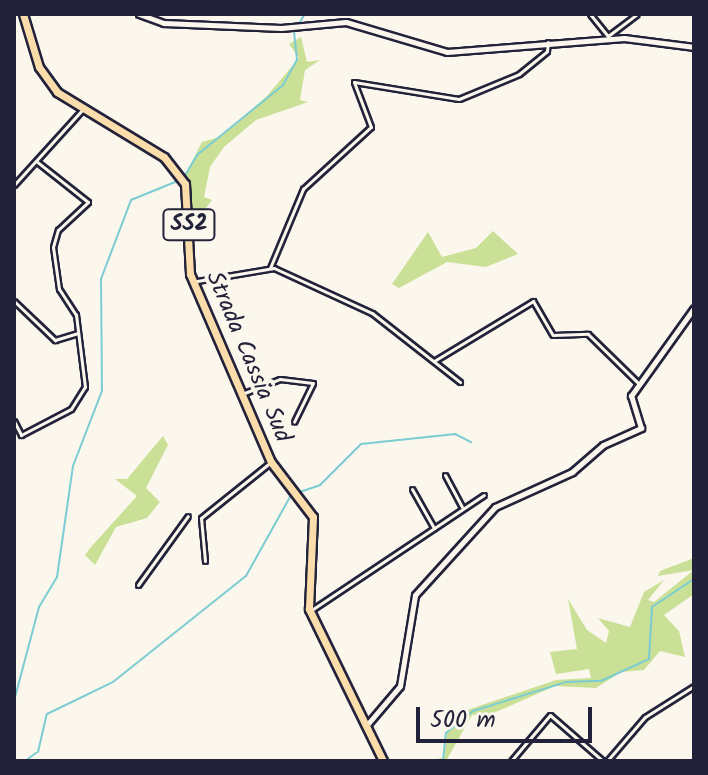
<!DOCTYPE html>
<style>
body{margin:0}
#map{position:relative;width:708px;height:775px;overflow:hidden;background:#fbf7ec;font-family:Kalam,sans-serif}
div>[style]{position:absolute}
.green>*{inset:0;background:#cae096}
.stream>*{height:2px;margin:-1px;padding:0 1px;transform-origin:1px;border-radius:1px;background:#7bccd3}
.roads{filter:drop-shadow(2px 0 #22223b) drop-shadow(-2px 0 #22223b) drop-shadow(0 2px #22223b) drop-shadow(0 -2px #22223b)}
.street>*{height:3px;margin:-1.5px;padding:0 1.5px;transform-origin:1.5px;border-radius:1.5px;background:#fbf7ec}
.secondary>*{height:5px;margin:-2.5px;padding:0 2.5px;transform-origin:2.5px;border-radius:2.5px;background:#fbf7ec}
.primary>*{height:7px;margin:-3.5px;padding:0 3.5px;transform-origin:3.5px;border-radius:3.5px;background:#faddab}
span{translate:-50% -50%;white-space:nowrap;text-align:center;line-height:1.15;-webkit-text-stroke:8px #fbf7ec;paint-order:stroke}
.shield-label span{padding:2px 6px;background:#fbf7ec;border:2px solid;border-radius:6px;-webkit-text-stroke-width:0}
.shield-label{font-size:22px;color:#22223b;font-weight:700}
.street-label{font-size:24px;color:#22223b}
.frame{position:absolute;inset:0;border:16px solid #22223b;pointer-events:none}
.scale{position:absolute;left:416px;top:707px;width:176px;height:36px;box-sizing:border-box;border:4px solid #22223b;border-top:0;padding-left:10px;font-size:24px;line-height:28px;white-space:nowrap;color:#22223b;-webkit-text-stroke:6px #fbf7ec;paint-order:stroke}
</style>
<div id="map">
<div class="green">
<i style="clip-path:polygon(301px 37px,307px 62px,320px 60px,305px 70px,300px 100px,308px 102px,256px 120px,224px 147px,210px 167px,204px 197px,212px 200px,194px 224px,184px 177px,202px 142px,220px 137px,267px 96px,299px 58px,289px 44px)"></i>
<i style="clip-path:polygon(493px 231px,518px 254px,486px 267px,447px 262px,399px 288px,392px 284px,428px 232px,442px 257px,476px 248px)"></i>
<i style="clip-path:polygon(163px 436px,168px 445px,146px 488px,160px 502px,147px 518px,116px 527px,95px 565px,85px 555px,91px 547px,137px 496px,115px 479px,127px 479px)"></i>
<i style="clip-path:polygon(694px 558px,694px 594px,664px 615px,679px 631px,685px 657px,660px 651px,644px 670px,621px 672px,596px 688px,555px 686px,489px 715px,472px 715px,446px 761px,413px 761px,444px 758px,448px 727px,470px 709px,556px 680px,591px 678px,589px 669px,556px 674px,550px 652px,577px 649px,568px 599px,587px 630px,606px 643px,609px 631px,598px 618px,630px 627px,644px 592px,664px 580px,648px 600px,654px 602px,694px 570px,658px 576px,660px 571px)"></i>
</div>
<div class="stream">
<i style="left:184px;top:177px;width:26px;rotate:-59deg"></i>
<i style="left:197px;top:155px;width:111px;rotate:-39.1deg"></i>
<i style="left:283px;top:85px;width:29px;rotate:-61deg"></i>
<i style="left:297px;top:60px;width:28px;rotate:-96deg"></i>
<i style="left:294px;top:32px;width:21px;rotate:-59deg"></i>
<i style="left:297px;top:493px;width:24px;rotate:-19deg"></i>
<i style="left:320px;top:485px;width:58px;rotate:-45deg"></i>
<i style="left:361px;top:444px;width:95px;rotate:-6.1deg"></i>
<i style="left:455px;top:434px;width:18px;rotate:27deg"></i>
<i style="left:14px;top:701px;width:97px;rotate:-75.1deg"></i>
<i style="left:39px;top:607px;width:35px;rotate:-59deg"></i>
<i style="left:57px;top:577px;width:112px;rotate:-81.8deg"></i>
<i style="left:73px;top:466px;width:80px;rotate:-68.9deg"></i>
<i style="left:102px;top:391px;width:112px;rotate:-90.5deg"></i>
<i style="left:101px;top:279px;width:85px;rotate:-69.2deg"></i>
<i style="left:131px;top:200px;width:53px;rotate:-22.2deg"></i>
<i style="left:38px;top:752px;width:39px;rotate:-77deg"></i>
<i style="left:47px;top:714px;width:73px;rotate:-25.9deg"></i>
<i style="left:113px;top:682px;width:170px;rotate:-38.6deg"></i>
<i style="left:246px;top:576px;width:93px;rotate:-60.9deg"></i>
<i style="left:25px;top:761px;width:14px;rotate:-36deg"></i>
<i style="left:406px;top:761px;width:3px"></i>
<i style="left:419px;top:761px;width:23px"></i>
<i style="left:443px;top:761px;width:28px;rotate:-84deg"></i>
<i style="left:446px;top:733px;width:35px;rotate:-39deg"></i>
<i style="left:473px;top:711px;width:97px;rotate:-17.3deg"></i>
<i style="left:566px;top:682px;width:35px;rotate:-2deg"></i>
<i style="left:601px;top:681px;width:53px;rotate:-24.6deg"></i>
<i style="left:649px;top:659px;width:52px;rotate:-86.7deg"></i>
<i style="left:652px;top:607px;width:50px;rotate:-33.7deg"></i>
</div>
<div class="roads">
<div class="street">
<i style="left:590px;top:14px;width:28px;rotate:51deg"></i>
<i style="left:608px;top:36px;width:36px;rotate:-37deg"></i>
<i style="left:14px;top:185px;width:103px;rotate:-47.8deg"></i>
<i style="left:270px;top:268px;width:86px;rotate:-67.3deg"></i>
<i style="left:303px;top:189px;width:92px;rotate:-42.4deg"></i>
<i style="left:371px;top:127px;width:48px;rotate:-110.7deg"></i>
<i style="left:354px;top:82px;width:106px;rotate:9.2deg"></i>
<i style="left:459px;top:99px;width:65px;rotate:-22.6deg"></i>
<i style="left:519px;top:74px;width:36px;rotate:-39deg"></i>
<i style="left:547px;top:51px;width:9px;rotate:-84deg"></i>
<i style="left:197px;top:281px;width:78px;rotate:-9.6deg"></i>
<i style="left:274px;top:268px;width:108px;rotate:24.7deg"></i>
<i style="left:372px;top:313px;width:112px;rotate:38.1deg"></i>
<i style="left:14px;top:301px;width:57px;rotate:43.6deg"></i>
<i style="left:55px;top:340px;width:24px;rotate:-17deg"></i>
<i style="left:434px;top:361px;width:116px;rotate:-31.2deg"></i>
<i style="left:533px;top:301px;width:39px;rotate:60deg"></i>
<i style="left:553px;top:335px;width:35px;rotate:-2deg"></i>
<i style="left:588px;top:334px;width:71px;rotate:44.4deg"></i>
<i style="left:242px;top:394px;width:41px;rotate:-21.5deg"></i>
<i style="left:280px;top:379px;width:33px;rotate:7deg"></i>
<i style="left:313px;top:383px;width:43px;rotate:116deg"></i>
<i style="left:14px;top:421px;width:16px;rotate:63deg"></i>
<i style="left:21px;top:435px;width:56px;rotate:-27.5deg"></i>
<i style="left:71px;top:409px;width:26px;rotate:-58deg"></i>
<i style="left:85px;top:387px;width:73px;rotate:-97.1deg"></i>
<i style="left:76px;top:315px;width:31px;rotate:-123deg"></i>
<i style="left:59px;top:289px;width:42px;rotate:-98.1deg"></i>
<i style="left:53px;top:247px;width:18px;rotate:-74deg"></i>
<i style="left:58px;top:230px;width:41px;rotate:-43deg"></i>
<i style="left:88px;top:202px;width:66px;rotate:-141.7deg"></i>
<i style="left:445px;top:475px;width:36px;rotate:62deg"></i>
<i style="left:412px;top:489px;width:45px;rotate:60.6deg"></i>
<i style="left:205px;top:561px;width:43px;rotate:-95.3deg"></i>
<i style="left:201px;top:518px;width:90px;rotate:-38.7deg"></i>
<i style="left:138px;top:585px;width:85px;rotate:-54.1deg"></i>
<i style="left:310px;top:611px;width:209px;rotate:-33.7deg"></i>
<i style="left:511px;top:761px;width:60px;rotate:-49.7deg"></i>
<i style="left:550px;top:715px;width:70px;rotate:41deg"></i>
<i style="left:607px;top:761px;width:58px;rotate:-49.2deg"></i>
<i style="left:645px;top:717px;width:58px;rotate:-32.3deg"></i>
</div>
<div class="secondary">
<i style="left:139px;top:14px;width:27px;rotate:20deg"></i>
<i style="left:164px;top:23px;width:117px;rotate:2.4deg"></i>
<i style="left:281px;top:28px;width:65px;rotate:-5.3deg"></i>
<i style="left:346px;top:22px;width:105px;rotate:16.5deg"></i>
<i style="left:447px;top:52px;width:178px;rotate:-4.5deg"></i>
<i style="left:624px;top:38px;width:71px;rotate:7.3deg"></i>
<i style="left:366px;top:726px;width:52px;rotate:-49.6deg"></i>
<i style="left:400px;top:686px;width:92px;rotate:-80.6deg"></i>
<i style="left:415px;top:595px;width:119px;rotate:-47.7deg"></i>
<i style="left:495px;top:507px;width:85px;rotate:-24.4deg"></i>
<i style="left:572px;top:472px;width:41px;rotate:-41.1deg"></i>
<i style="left:603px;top:445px;width:42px;rotate:-24.1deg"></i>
<i style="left:641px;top:428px;width:34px;rotate:-107deg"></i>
<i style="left:631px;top:396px;width:108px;rotate:-54.4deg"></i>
</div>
<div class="primary">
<i style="left:23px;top:14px;width:55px;rotate:73.2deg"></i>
<i style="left:39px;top:67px;width:31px;rotate:54deg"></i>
<i style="left:57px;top:92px;width:125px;rotate:31.3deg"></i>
<i style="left:164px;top:157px;width:34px;rotate:52deg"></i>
<i style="left:185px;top:184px;width:90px;rotate:86.8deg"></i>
<i style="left:190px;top:274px;width:205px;rotate:66.7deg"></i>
<i style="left:271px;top:462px;width:69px;rotate:52.6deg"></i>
<i style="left:313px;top:517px;width:92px;rotate:92.5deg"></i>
<i style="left:309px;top:609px;width:169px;rotate:64deg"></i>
</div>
</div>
<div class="shield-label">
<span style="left:189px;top:225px">SS2</span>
</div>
<div class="street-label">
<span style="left:248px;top:357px;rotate:67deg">Strada Cassia Sud</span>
</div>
<div class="frame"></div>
<div class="scale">500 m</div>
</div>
